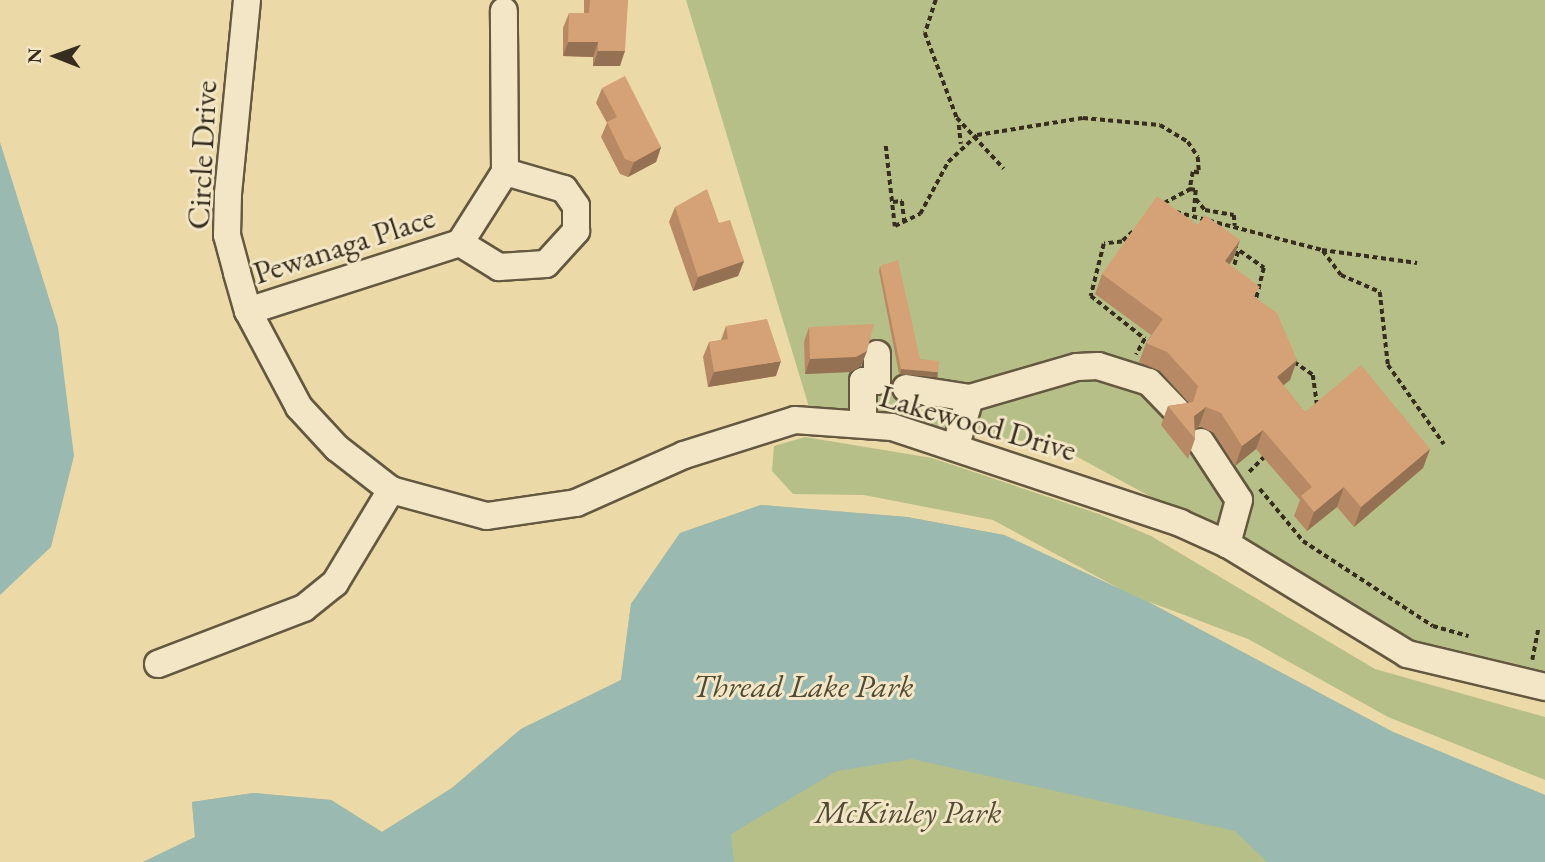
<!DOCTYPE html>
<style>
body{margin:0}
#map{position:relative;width:1545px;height:862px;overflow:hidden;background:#ebd9a8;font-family:"EB Garamond",serif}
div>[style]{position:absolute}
.green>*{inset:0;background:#b7bf88}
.water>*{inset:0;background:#9ab9b0}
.path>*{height:3.5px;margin-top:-1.75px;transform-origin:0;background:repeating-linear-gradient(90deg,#372d1f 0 5px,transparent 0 8.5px)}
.roads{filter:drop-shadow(2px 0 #645841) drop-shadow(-2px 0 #645841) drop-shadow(0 2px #645841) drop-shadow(0 -2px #645841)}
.minor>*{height:26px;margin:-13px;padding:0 13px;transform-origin:13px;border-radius:13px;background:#f2e6c6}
.wall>*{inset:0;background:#b78a65}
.shaded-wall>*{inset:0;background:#957153;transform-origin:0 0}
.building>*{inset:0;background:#d5a176}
span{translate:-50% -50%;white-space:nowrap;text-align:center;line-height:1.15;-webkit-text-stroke:6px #f2e6c6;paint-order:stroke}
.street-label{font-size:32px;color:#372d1f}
.park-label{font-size:32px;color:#514a34;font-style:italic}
.north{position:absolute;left:21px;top:21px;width:70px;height:70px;-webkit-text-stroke:5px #f2e6c6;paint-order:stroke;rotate:271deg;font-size:19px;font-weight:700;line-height:28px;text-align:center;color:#372d1f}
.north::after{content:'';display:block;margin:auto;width:24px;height:32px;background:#372d1f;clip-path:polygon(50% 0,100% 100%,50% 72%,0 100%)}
</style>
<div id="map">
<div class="green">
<i style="clip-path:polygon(686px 0,1545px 0,1545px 671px,1415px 640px,1059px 447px,809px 407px)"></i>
<i style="clip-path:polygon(805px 437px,932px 458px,1099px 514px,1151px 536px,1375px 669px,1545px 717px,1545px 780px,1388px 717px,1248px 639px,1147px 601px,1393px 732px,1545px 795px,1545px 862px,143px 862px,195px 837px,192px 802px,253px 793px,331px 800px,382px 832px,452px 788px,521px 729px,621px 680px,631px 604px,680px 533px,761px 505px,907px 517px,1004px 535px,1120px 589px,993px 520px,864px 495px,793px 494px,772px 471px,774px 446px)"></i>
</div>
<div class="water">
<i style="clip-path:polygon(0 142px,58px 327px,74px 456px,51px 547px,0 595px)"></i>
<i style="clip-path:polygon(761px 505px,907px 517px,1004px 535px,1150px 603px,1393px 732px,1545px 795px,1545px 862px,1267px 862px,1235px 831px,912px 759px,837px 771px,731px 834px,734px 862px,143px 862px,195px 837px,192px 802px,253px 793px,331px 800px,382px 832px,452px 788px,521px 729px,621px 680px,631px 604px,680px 533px)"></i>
</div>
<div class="path">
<i style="left:936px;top:0;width:35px;rotate:108deg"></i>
<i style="left:925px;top:33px;width:91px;rotate:69.4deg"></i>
<i style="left:957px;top:118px;width:69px;rotate:47.3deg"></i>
<i style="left:959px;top:125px;width:19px;rotate:84deg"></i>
<i style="left:886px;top:146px;width:81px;rotate:83.6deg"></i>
<i style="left:895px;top:226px;width:28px;rotate:-26deg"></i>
<i style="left:920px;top:214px;width:59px;rotate:-61.7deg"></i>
<i style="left:948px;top:162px;width:40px;rotate:-43deg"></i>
<i style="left:977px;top:135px;width:107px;rotate:-9.1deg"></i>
<i style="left:1083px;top:118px;width:77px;rotate:5.2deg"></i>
<i style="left:1160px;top:125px;width:33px;rotate:31deg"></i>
<i style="left:1188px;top:142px;width:18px;rotate:56deg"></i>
<i style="left:1198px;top:157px;width:16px;rotate:86deg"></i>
<i style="left:1199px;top:173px;width:6px;rotate:-171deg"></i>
<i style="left:1193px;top:172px;width:17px;rotate:100deg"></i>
<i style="left:1190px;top:189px;width:6px;rotate:9deg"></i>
<i style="left:1196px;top:190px;width:23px;rotate:95deg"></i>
<i style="left:1196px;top:199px;width:14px;rotate:51deg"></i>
<i style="left:1205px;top:210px;width:29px;rotate:10deg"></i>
<i style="left:1234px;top:215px;width:11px;rotate:85deg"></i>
<i style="left:893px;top:202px;width:9px;rotate:-6deg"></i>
<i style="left:902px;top:201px;width:23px;rotate:83deg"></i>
<i style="left:1164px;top:203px;width:30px;rotate:-28deg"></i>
<i style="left:1176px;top:212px;width:151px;rotate:14.6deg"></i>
<i style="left:1322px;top:250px;width:96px;rotate:7.8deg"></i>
<i style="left:1133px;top:232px;width:15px;rotate:138deg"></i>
<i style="left:1122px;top:242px;width:18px;rotate:174deg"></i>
<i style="left:1104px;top:244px;width:54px;rotate:104deg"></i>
<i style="left:1091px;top:296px;width:69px;rotate:38.5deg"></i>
<i style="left:1145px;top:339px;width:18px;rotate:119deg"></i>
<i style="left:1233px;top:246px;width:38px;rotate:35deg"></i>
<i style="left:1264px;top:268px;width:36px;rotate:104deg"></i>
<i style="left:1323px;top:251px;width:30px;rotate:53deg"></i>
<i style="left:1341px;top:275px;width:43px;rotate:23.6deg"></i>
<i style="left:1380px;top:292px;width:73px;rotate:83.7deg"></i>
<i style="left:1388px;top:365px;width:97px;rotate:54.7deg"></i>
<i style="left:1232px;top:273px;width:24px;rotate:-75deg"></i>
<i style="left:1294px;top:362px;width:23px;rotate:34deg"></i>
<i style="left:1313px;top:375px;width:30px;rotate:82deg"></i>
<i style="left:1249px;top:472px;width:25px;rotate:-45deg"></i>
<i style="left:1260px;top:489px;width:67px;rotate:50.4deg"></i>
<i style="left:1303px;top:541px;width:155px;rotate:33.2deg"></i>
<i style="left:1433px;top:626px;width:37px;rotate:16deg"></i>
<i style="left:1532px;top:660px;width:33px;rotate:-79deg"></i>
</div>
<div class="roads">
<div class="minor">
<i style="left:247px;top:0;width:195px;rotate:95.6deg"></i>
<i style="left:228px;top:194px;width:41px;rotate:91.4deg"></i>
<i style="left:227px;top:235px;width:39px;rotate:75deg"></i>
<i style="left:237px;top:273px;width:40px;rotate:74deg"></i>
<i style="left:248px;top:311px;width:109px;rotate:62deg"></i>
<i style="left:299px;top:407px;width:56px;rotate:47.2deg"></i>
<i style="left:337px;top:448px;width:68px;rotate:37.9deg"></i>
<i style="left:391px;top:490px;width:99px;rotate:15.2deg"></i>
<i style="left:487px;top:516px;width:90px;rotate:-8.3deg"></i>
<i style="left:576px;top:503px;width:118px;rotate:-24deg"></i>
<i style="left:684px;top:455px;width:116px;rotate:-17.5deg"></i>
<i style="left:795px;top:420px;width:97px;rotate:4.1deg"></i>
<i style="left:892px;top:427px;width:304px;rotate:18.4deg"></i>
<i style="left:1180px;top:523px;width:51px;rotate:24.1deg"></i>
<i style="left:1227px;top:544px;width:211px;rotate:31.4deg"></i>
<i style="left:1407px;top:654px;width:142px;rotate:13.4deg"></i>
<i style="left:460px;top:243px;width:84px;rotate:-57.6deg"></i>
<i style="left:505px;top:172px;width:161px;rotate:-90.4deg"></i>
<i style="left:248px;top:311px;width:223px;rotate:-17.8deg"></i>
<i style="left:460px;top:243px;width:46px;rotate:31.6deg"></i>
<i style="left:499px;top:267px;width:47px;rotate:-3.7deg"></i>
<i style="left:546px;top:264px;width:45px;rotate:-47.7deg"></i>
<i style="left:576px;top:231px;width:25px;rotate:-90deg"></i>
<i style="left:576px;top:206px;width:21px;rotate:-125deg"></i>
<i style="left:564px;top:189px;width:61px;rotate:-163.9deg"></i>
<i style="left:906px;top:388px;width:65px;rotate:8.9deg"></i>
<i style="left:863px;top:423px;width:42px;rotate:-90deg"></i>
<i style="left:863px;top:381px;width:14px"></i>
<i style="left:877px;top:381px;width:27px;rotate:-90deg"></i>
<i style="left:1201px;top:442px;width:69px;rotate:56.8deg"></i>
<i style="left:1239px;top:500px;width:46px;rotate:105.3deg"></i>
<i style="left:956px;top:445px;width:49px;rotate:-73.4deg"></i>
<i style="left:970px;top:398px;width:111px;rotate:-16.2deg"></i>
<i style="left:1077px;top:367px;width:21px;rotate:-3deg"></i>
<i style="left:1098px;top:366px;width:53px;rotate:17.4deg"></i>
<i style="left:1149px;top:382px;width:39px;rotate:46deg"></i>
<i style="left:158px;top:664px;width:156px;rotate:-21deg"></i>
<i style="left:304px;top:608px;width:40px;rotate:-39deg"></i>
<i style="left:335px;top:583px;width:109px;rotate:-58.9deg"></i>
</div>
</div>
<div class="wall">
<i style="clip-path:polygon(584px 0,628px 0,620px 66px,593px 66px,593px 57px,563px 56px,563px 28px,569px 13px,584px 13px)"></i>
<i style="clip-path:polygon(602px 88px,661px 147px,656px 162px,628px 177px,620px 174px,601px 137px,607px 123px,596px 103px)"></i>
<i style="clip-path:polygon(675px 207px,719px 223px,744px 261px,738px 276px,693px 291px,669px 222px)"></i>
<i style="clip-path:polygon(1198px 225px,1240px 240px,1233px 259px,1229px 265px,1256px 298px,1297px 360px,1290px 380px,1283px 385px,1305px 412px,1430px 449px,1423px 468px,1354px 527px,1337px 507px,1307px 531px,1294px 516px,1300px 500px,1256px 449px,1235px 466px,1214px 433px,1199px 426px,1195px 430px,1195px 439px,1188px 459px,1161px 425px,1168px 406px,1189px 403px,1160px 371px,1139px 362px,1146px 343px,1151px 335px,1095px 294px,1102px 274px)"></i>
<i style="clip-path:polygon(880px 266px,920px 359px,936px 377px,899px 374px,879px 271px)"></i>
<i style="clip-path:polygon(726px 326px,776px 376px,708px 387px,703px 357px,709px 342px,721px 340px)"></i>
<i style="clip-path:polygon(809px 327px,867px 351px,861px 366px,850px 372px,805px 374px,804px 342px)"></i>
</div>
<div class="shaded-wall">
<i style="clip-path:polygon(568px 42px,598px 42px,593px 57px,563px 56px)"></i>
<i style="clip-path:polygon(598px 51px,625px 51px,620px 66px,593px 66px)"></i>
<i style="clip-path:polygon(661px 147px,656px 162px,628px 177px,634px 162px)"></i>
<i style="clip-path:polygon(1240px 240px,1233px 259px,1218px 281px,1225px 261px)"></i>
<i style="clip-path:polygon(744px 261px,738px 276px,693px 291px,698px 277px)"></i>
<i style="clip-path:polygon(867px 351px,861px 366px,850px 372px,805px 374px,810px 359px)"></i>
<i style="clip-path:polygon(1297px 360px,1290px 380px,1270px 396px,1277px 377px)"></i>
<i style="clip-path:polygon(781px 361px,776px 376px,708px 387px,714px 372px)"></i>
<i style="left:901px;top:369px;width:37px;height:5px;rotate:5deg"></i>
<i style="clip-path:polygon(1206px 407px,1199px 426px,1190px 433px,1194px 416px)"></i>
<i style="clip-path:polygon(1263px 430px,1256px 449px,1235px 466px,1242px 446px)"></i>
<i style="clip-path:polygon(1430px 449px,1423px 468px,1354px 527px,1361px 507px)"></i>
<i style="clip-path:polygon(1344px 487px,1337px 507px,1307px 531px,1314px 512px)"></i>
</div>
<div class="building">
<i style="clip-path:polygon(590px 0,628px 0,625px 51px,598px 51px,598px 42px,568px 42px,569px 13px,589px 13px)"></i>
<i style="clip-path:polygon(625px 76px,661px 147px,634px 162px,625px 159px,607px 122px,617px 117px,602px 88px)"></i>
<i style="clip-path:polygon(707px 189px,719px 223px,730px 220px,744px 261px,698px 277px,675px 207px)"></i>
<i style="clip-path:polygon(1157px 196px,1198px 225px,1205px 215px,1240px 240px,1225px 261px,1260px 287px,1253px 296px,1277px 313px,1297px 360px,1277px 377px,1305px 412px,1361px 365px,1430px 449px,1361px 507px,1344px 487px,1314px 512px,1301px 496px,1312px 487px,1263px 430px,1242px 446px,1221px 413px,1206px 407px,1194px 416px,1195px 439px,1168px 406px,1193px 402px,1198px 386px,1167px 352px,1146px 343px,1163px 319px,1102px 274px)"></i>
<i style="clip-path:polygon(898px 260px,920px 359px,939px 361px,938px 372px,901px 369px,880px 266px)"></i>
<i style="clip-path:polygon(767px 319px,781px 361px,714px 372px,709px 342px,728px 339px,726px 326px)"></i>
<i style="clip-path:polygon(874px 324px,867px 351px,856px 357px,810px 359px,809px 327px)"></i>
</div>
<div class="street-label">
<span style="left:202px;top:155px;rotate:-87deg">Circle Drive</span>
<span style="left:344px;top:245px;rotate:-18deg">Pewanaga Place</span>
<span style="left:978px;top:423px;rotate:16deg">Lakewood Drive</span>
</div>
<div class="park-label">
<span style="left:803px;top:686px">Thread Lake Park</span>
<span style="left:908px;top:812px">McKinley Park</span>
</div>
<div class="north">N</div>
</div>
